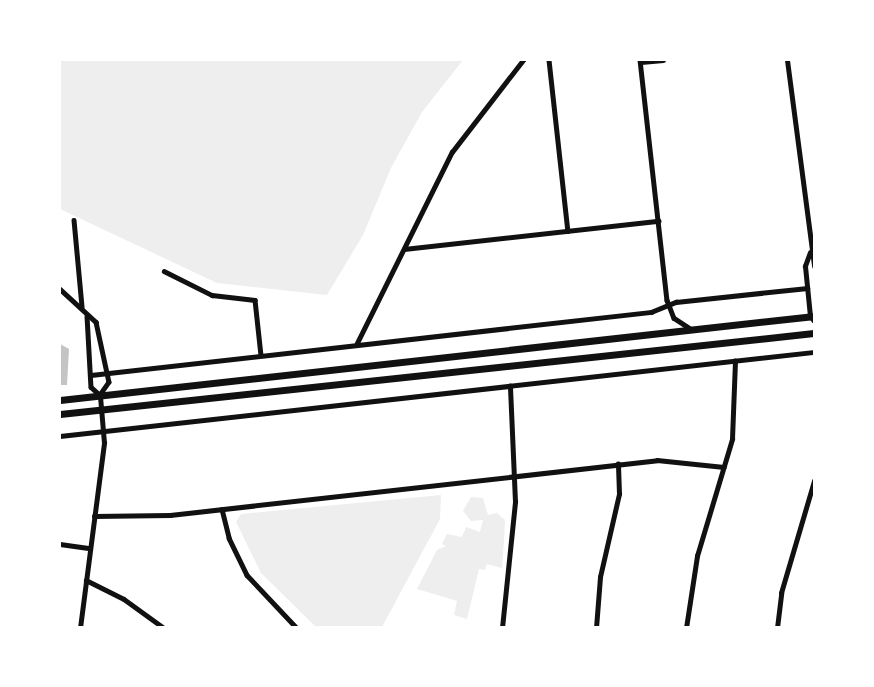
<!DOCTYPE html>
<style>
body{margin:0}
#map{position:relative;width:874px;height:687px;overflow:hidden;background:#fff;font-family:"Asap Condensed",sans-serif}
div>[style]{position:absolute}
.green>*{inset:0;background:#eee}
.building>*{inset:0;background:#c4c4c4}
.minor>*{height:4.5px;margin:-2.25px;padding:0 2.25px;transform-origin:2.25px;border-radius:2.25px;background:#111}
.tertiary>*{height:5px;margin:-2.5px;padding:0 2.5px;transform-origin:2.5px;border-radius:2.5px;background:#111}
.primary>*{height:7px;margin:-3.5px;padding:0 3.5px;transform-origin:3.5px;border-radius:3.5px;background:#111}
span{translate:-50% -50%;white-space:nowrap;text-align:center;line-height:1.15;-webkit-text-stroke:6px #fff;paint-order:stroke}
.frame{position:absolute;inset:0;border:61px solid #fff;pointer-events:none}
</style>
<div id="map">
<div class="green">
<i style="clip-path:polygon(60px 60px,463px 60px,422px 112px,391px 168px,363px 235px,327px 295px,217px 283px,60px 209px)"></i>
<i style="clip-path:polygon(441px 495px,440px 519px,382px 627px,316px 627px,261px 573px,236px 522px,241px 514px)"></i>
<i style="clip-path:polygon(471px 497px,483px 498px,488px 515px,497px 513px,505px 520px,504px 541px,502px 568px,487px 564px,485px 570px,479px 569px,467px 619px,454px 615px,457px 601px,417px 589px,437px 550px,446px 546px,442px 544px,447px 534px,462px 537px,466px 527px,480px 532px,483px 520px,471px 521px,463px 511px)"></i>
</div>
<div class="building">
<i style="clip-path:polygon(60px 344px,69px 349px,67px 385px,60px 385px)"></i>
</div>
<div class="minor">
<i style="left:549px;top:60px;width:172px;rotate:83.7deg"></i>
<i style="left:640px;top:60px;width:242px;rotate:83.6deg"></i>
<i style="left:667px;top:300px;width:19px;rotate:69deg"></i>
<i style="left:674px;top:318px;width:20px;rotate:33deg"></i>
<i style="left:641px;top:62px;width:22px;rotate:-5deg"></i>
<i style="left:74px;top:220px;width:87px;rotate:84.7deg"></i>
<i style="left:404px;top:249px;width:256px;rotate:-6.3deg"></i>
<i style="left:164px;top:271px;width:54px;rotate:26.6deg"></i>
<i style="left:212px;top:295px;width:43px;rotate:6.6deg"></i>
<i style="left:255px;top:300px;width:55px;rotate:83.8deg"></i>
<i style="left:60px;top:289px;width:49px;rotate:42.5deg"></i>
<i style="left:96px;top:322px;width:61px;rotate:77.8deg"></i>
<i style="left:109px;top:382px;width:16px;rotate:125deg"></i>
<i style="left:87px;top:316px;width:71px;rotate:86.8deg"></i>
<i style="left:91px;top:387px;width:12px;rotate:42deg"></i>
<i style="left:357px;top:343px;width:213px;rotate:-63.6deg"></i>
<i style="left:452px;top:152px;width:116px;rotate:-52.3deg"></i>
<i style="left:91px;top:375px;width:564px;rotate:-6.42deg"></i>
<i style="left:651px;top:312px;width:27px;rotate:-22deg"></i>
<i style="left:676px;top:302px;width:132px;rotate:-6.1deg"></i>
<i style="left:60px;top:436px;width:759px;rotate:-6.36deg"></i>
<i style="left:222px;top:509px;width:30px;rotate:76deg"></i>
<i style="left:229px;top:538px;width:41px;rotate:64.1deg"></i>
<i style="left:247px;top:575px;width:73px;rotate:46.7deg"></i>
<i style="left:94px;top:516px;width:76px;rotate:-0.8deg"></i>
<i style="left:170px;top:515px;width:490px;rotate:-6.4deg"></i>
<i style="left:657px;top:460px;width:67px;rotate:6deg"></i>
<i style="left:60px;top:544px;width:30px;rotate:8deg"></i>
<i style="left:86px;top:580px;width:42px;rotate:26.6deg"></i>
<i style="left:124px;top:599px;width:49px;rotate:35.9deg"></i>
<i style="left:80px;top:628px;width:187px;rotate:-82.6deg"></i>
<i style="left:104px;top:443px;width:47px;rotate:-94.9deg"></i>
<i style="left:502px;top:628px;width:127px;rotate:-84.1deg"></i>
<i style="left:515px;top:502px;width:116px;rotate:-92.5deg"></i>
<i style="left:596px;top:628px;width:51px;rotate:-85.5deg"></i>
<i style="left:600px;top:577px;width:85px;rotate:-77.1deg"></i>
<i style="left:619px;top:494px;width:30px;rotate:-92deg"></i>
<i style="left:686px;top:628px;width:73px;rotate:-81.3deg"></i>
<i style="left:697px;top:556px;width:122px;rotate:-73.3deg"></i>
<i style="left:732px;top:439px;width:78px;rotate:-87.8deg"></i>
<i style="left:777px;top:628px;width:35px;rotate:-83deg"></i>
<i style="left:781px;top:593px;width:117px;rotate:-73.6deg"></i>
</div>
<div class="tertiary">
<i style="left:787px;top:60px;width:208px;rotate:82.5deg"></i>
<i style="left:810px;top:252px;width:15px;rotate:110deg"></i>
<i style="left:805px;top:266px;width:50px;rotate:84.3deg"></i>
<i style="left:810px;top:316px;width:6px;rotate:51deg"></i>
</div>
<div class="primary">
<i style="left:60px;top:400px;width:759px;rotate:-6.36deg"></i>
<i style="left:60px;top:414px;width:758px;rotate:-6.13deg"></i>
</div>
<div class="frame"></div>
</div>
